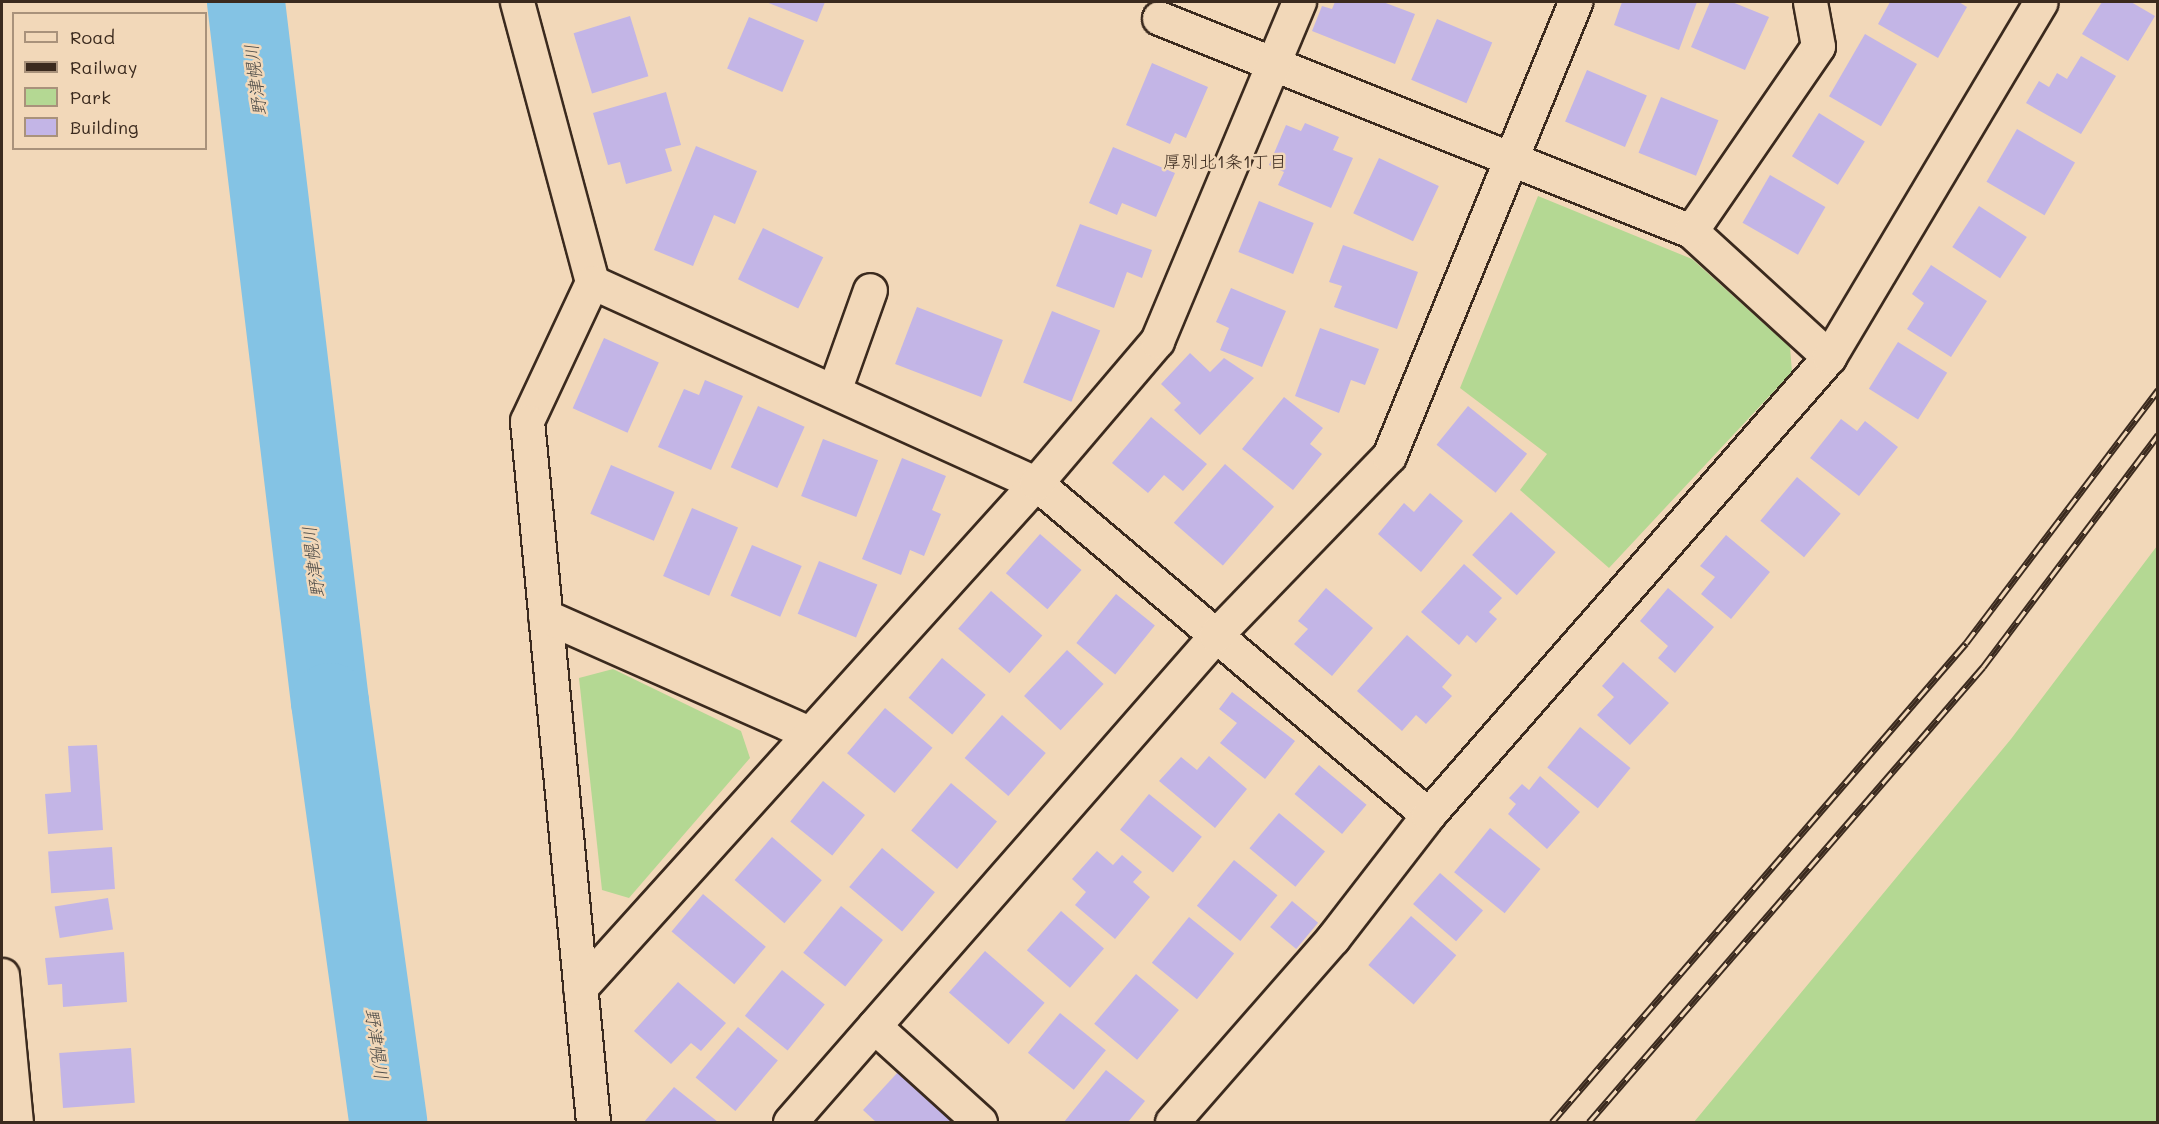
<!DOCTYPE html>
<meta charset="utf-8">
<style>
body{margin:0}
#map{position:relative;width:2159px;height:1124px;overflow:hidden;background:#f2d8b9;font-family:Mali,"Klee One",sans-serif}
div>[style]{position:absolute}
.green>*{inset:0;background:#b4d893}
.river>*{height:78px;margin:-39px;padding:0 39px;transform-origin:39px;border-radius:39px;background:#84c3e4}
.building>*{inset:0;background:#c3b5e6;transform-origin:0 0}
.roads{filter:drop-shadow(2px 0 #3b2a1e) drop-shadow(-2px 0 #3b2a1e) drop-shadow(0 2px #3b2a1e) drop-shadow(0 -2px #3b2a1e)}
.street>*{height:33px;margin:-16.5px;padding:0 16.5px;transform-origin:16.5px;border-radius:16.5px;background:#f2d8b9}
.rail>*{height:7px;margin-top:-3.5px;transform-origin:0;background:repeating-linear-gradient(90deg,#f2d8b9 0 14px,#3b2a1e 0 28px);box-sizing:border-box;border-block:2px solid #3b2a1e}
span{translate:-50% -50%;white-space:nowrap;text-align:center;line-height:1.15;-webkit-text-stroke:5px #f2d8b9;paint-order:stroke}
.water-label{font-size:18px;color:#4a4946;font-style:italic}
.neighbourhood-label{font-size:18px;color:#3b2a1e}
.frame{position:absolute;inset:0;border:3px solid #3b2a1e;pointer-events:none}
.legend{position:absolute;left:12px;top:12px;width:195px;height:138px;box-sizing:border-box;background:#f2d8b9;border:2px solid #a9927b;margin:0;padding:8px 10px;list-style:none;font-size:18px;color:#3b2a1e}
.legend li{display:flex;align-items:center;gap:12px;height:30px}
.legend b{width:30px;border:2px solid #a9927b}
</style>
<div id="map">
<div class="green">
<i style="clip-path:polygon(1538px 196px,1692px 259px,1790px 347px,1792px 372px,1609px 568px,1520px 490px,1547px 454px,1460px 388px)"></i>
<i style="clip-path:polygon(2157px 546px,2157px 1122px,1694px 1122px,2011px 739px)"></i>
<i style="clip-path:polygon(613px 669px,741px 731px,750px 758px,629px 898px,602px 890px,579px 678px)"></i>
</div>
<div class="river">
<i style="left:246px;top:2px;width:705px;rotate:83.16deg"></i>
<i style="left:330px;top:702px;width:424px;rotate:82.1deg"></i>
</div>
<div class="building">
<i style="clip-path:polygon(766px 2px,825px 2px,817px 22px)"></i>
<i style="clip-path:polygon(1335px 2px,1383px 2px,1415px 14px,1395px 64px,1312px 31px,1322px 6px,1332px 9px)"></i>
<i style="clip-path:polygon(1622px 2px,1697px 2px,1679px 50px,1614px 25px)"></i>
<i style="clip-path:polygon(1710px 2px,1732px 2px,1769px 17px,1745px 70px,1691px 47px)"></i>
<i style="clip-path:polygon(1890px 2px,1959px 2px,1967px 7px,1938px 58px,1878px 24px)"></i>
<i style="clip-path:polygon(2102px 2px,2131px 2px,2155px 16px,2128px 61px,2082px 34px)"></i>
<i style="left:630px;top:16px;width:63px;height:59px;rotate:73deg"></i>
<i style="left:749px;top:17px;width:60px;height:56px;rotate:23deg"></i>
<i style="left:1437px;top:19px;width:60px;height:66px;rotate:23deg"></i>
<i style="left:1865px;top:34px;width:60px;height:72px;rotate:30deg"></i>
<i style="clip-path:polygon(2081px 56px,2116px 76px,2081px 134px,2026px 103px,2039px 81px,2049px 87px,2057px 73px,2067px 79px)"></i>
<i style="clip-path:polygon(1152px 63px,1208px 87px,1186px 138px,1175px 133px,1170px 144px,1126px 125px)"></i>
<i style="left:1587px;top:70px;width:65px;height:56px;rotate:23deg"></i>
<i style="clip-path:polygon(666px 92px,681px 145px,665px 149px,672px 171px,626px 184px,620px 162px,608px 165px,593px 113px)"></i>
<i style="left:1661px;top:97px;width:62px;height:60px;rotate:22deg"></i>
<i style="left:1819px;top:113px;width:54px;height:51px;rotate:32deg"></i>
<i style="clip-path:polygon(1305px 123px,1339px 137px,1333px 150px,1353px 158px,1331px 208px,1278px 185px,1284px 172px,1269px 165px,1286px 125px,1301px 131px)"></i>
<i style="left:2017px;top:129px;width:67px;height:61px;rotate:30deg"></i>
<i style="clip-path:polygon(696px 146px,757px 171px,735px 224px,714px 215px,693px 266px,654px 250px)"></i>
<i style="clip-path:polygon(1113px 147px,1175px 173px,1156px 217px,1122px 203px,1117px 215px,1089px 203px)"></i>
<i style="left:1379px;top:158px;width:66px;height:61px;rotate:25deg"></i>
<i style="left:1770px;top:175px;width:64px;height:55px;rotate:30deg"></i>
<i style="left:1259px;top:201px;width:59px;height:55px;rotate:22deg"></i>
<i style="left:1979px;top:206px;width:57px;height:49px;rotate:33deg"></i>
<i style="clip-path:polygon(1080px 224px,1152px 250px,1142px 278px,1127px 272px,1114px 308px,1056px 286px)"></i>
<i style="left:763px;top:228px;width:67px;height:57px;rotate:26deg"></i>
<i style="clip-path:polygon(1343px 245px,1418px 272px,1397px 329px,1334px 307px,1342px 286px,1329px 282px)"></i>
<i style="clip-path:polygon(1931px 265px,1987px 301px,1951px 357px,1907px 329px,1924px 303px,1912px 294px)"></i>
<i style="clip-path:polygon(1231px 288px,1286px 311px,1262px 367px,1220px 350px,1229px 328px,1216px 322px)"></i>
<i style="left:917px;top:307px;width:92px;height:61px;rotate:21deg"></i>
<i style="left:1052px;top:311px;width:52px;height:77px;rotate:22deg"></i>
<i style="clip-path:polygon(1320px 328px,1379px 349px,1365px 385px,1351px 380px,1339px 413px,1295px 396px)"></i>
<i style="left:604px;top:338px;width:60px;height:77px;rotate:24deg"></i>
<i style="left:1898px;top:342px;width:58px;height:55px;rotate:32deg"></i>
<i style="clip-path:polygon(1190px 353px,1210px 372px,1224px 358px,1254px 378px,1200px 435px,1174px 410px,1181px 403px,1161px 384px)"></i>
<i style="clip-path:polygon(705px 380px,743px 396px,711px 470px,658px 447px,684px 389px,699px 395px)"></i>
<i style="clip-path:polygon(1284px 397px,1323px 428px,1310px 444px,1322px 454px,1293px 490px,1242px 449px)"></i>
<i style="left:758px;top:406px;width:51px;height:67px;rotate:24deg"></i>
<i style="left:1468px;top:406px;width:76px;height:50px;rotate:39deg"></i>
<i style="clip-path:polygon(1151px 417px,1207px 464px,1183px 491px,1164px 475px,1148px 493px,1112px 463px)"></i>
<i style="clip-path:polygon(1841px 419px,1857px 431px,1865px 421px,1898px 447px,1859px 496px,1810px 458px)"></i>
<i style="left:823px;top:439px;width:59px;height:61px;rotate:21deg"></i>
<i style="clip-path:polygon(902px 458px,946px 476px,932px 510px,941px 514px,924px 556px,910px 550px,901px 575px,862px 559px)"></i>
<i style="left:1225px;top:464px;width:65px;height:78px;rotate:41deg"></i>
<i style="left:611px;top:465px;width:69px;height:53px;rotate:23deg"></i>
<i style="left:1797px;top:477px;width:57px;height:57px;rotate:40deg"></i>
<i style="clip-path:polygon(1430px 493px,1463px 521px,1421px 572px,1378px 534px,1404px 503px,1414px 512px)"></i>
<i style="left:692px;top:508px;width:50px;height:74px;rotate:23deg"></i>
<i style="left:1511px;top:512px;width:60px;height:58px;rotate:42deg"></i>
<i style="left:1040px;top:534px;width:55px;height:52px;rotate:41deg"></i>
<i style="clip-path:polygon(1726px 535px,1770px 572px,1731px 619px,1701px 594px,1715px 577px,1700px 566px)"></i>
<i style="left:752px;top:545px;width:54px;height:55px;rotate:23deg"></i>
<i style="left:819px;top:561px;width:63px;height:57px;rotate:22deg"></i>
<i style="clip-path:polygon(1464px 564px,1502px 598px,1489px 612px,1497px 619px,1476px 643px,1467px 635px,1459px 645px,1421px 612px)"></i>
<i style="clip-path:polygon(1326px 588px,1373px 628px,1332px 676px,1294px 644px,1308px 629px,1298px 621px)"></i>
<i style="clip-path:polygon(1668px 588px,1714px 627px,1675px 673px,1658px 658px,1668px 646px,1640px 621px)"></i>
<i style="left:991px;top:591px;width:68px;height:50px;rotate:41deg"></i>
<i style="left:1116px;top:594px;width:50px;height:63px;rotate:39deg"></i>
<i style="clip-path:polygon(1407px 635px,1452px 675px,1442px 687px,1452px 696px,1426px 724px,1416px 715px,1402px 731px,1357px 691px)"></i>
<i style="left:1067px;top:650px;width:50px;height:63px;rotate:43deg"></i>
<i style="left:942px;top:658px;width:57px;height:52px;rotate:40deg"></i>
<i style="clip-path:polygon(1623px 662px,1669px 703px,1630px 745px,1597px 715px,1614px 697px,1602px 686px)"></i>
<i style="clip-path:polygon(1232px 692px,1295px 741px,1265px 779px,1220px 743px,1237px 723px,1219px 709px)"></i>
<i style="left:885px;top:708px;width:62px;height:59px;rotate:40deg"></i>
<i style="left:1002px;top:715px;width:58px;height:57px;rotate:41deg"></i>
<i style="left:1580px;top:727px;width:65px;height:52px;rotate:39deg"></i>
<i style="clip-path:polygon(97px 745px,103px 830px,48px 834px,45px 794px,71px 792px,68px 746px)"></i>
<i style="clip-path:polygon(1209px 756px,1247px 789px,1215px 828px,1159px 781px,1181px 757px,1197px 770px)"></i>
<i style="left:1319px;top:765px;width:62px;height:38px;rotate:40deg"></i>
<i style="clip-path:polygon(1540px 776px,1580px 812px,1547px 849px,1508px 814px,1516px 804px,1509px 798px,1522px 784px,1529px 790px)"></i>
<i style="left:823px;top:781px;width:54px;height:52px;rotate:39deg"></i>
<i style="left:951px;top:783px;width:60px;height:62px;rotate:40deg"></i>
<i style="left:1149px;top:794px;width:68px;height:46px;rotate:39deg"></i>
<i style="left:1279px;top:813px;width:60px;height:46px;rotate:40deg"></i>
<i style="left:1490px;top:828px;width:65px;height:57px;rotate:39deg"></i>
<i style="left:772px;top:837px;width:66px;height:57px;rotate:41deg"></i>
<i style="left:112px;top:847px;width:42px;height:64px;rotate:86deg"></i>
<i style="left:882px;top:848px;width:69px;height:51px;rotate:40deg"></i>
<i style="clip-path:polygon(1097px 851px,1113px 865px,1122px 855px,1142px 872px,1133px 882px,1150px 897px,1115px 939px,1075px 905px,1086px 892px,1072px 879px)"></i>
<i style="left:1234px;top:860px;width:56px;height:59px;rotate:39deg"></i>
<i style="left:1440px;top:873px;width:57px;height:41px;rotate:41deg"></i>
<i style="left:703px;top:894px;width:82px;height:49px;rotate:40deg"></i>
<i style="left:108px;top:898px;width:32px;height:54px;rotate:81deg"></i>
<i style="left:1292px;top:901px;width:34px;height:34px;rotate:40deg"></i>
<i style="left:841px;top:906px;width:54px;height:60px;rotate:39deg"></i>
<i style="left:1061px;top:911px;width:57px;height:52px;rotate:41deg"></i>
<i style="left:1411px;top:916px;width:60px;height:65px;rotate:41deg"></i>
<i style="left:1189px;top:917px;width:58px;height:59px;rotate:39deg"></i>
<i style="left:985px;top:951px;width:79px;height:55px;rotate:41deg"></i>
<i style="clip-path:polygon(124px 952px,127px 1002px,63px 1007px,62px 984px,48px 985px,45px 958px)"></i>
<i style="left:782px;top:970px;width:55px;height:59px;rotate:39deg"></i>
<i style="left:1136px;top:974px;width:56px;height:65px;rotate:40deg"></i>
<i style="clip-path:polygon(678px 982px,726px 1023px,701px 1051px,691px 1043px,671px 1064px,634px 1031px)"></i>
<i style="left:1060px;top:1013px;width:59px;height:51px;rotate:39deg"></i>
<i style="left:738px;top:1027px;width:52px;height:66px;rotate:40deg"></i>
<i style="left:131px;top:1048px;width:55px;height:72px;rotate:86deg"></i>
<i style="clip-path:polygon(1106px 1070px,1145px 1101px,1128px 1122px,1064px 1122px)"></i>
<i style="clip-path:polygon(898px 1072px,955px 1122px,876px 1122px,863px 1110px)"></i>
<i style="clip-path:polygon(674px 1087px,718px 1122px,644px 1122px)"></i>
</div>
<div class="roads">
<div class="street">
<i style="left:517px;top:2px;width:290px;rotate:75deg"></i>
<i style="left:592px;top:282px;width:487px;rotate:24.4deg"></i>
<i style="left:1036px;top:483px;width:514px;rotate:40.26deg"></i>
<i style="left:1159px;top:18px;width:573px;rotate:21.82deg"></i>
<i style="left:1691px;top:231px;width:187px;rotate:42.4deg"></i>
<i style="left:1691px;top:231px;width:224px;rotate:-55.5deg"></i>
<i style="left:1818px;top:46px;width:45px;rotate:-100.3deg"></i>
<i style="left:592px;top:282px;width:153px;rotate:115.1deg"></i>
<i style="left:527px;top:421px;width:704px;rotate:84.62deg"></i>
<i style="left:834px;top:391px;width:107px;rotate:-70.4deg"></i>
<i style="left:545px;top:616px;width:289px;rotate:23.9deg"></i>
<i style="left:2px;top:975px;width:148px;rotate:84.6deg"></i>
<i style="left:580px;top:988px;width:680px;rotate:-47.92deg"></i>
<i style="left:1036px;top:483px;width:187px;rotate:-49.6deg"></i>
<i style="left:1157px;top:341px;width:368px;rotate:-67.3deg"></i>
<i style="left:874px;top:1026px;width:143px;rotate:42.2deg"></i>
<i style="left:790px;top:1122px;width:647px;rotate:-48.82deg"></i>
<i style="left:1216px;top:635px;width:249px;rotate:-46deg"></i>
<i style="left:1389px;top:456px;width:491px;rotate:-67.7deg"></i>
<i style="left:1172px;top:1122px;width:244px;rotate:-48.8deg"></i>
<i style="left:1333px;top:938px;width:155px;rotate:-52.3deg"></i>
<i style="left:1428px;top:815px;width:609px;rotate:-48.8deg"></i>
<i style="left:1829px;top:357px;width:413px;rotate:-59.2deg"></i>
</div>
</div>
<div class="rail">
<i style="left:1552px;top:1122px;width:633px;rotate:-49.16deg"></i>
<i style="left:1966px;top:643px;width:318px;rotate:-52.8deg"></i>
<i style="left:1589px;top:1122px;width:602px;rotate:-49.11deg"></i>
<i style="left:1983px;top:667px;width:291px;rotate:-53deg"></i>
</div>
<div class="water-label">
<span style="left:255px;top:80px;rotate:-97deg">野津幌川</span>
<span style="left:313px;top:562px;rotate:-97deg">野津幌川</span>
<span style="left:377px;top:1044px;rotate:82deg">野津幌川</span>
</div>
<div class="neighbourhood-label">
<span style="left:1225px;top:161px">厚別北1条1丁目</span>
</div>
<div class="frame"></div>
<ul class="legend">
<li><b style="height:8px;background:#f2d8b9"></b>Road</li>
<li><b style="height:8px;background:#3b2a1e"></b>Railway</li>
<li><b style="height:16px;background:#b4d893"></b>Park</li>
<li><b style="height:16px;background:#c3b5e6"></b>Building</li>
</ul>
</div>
